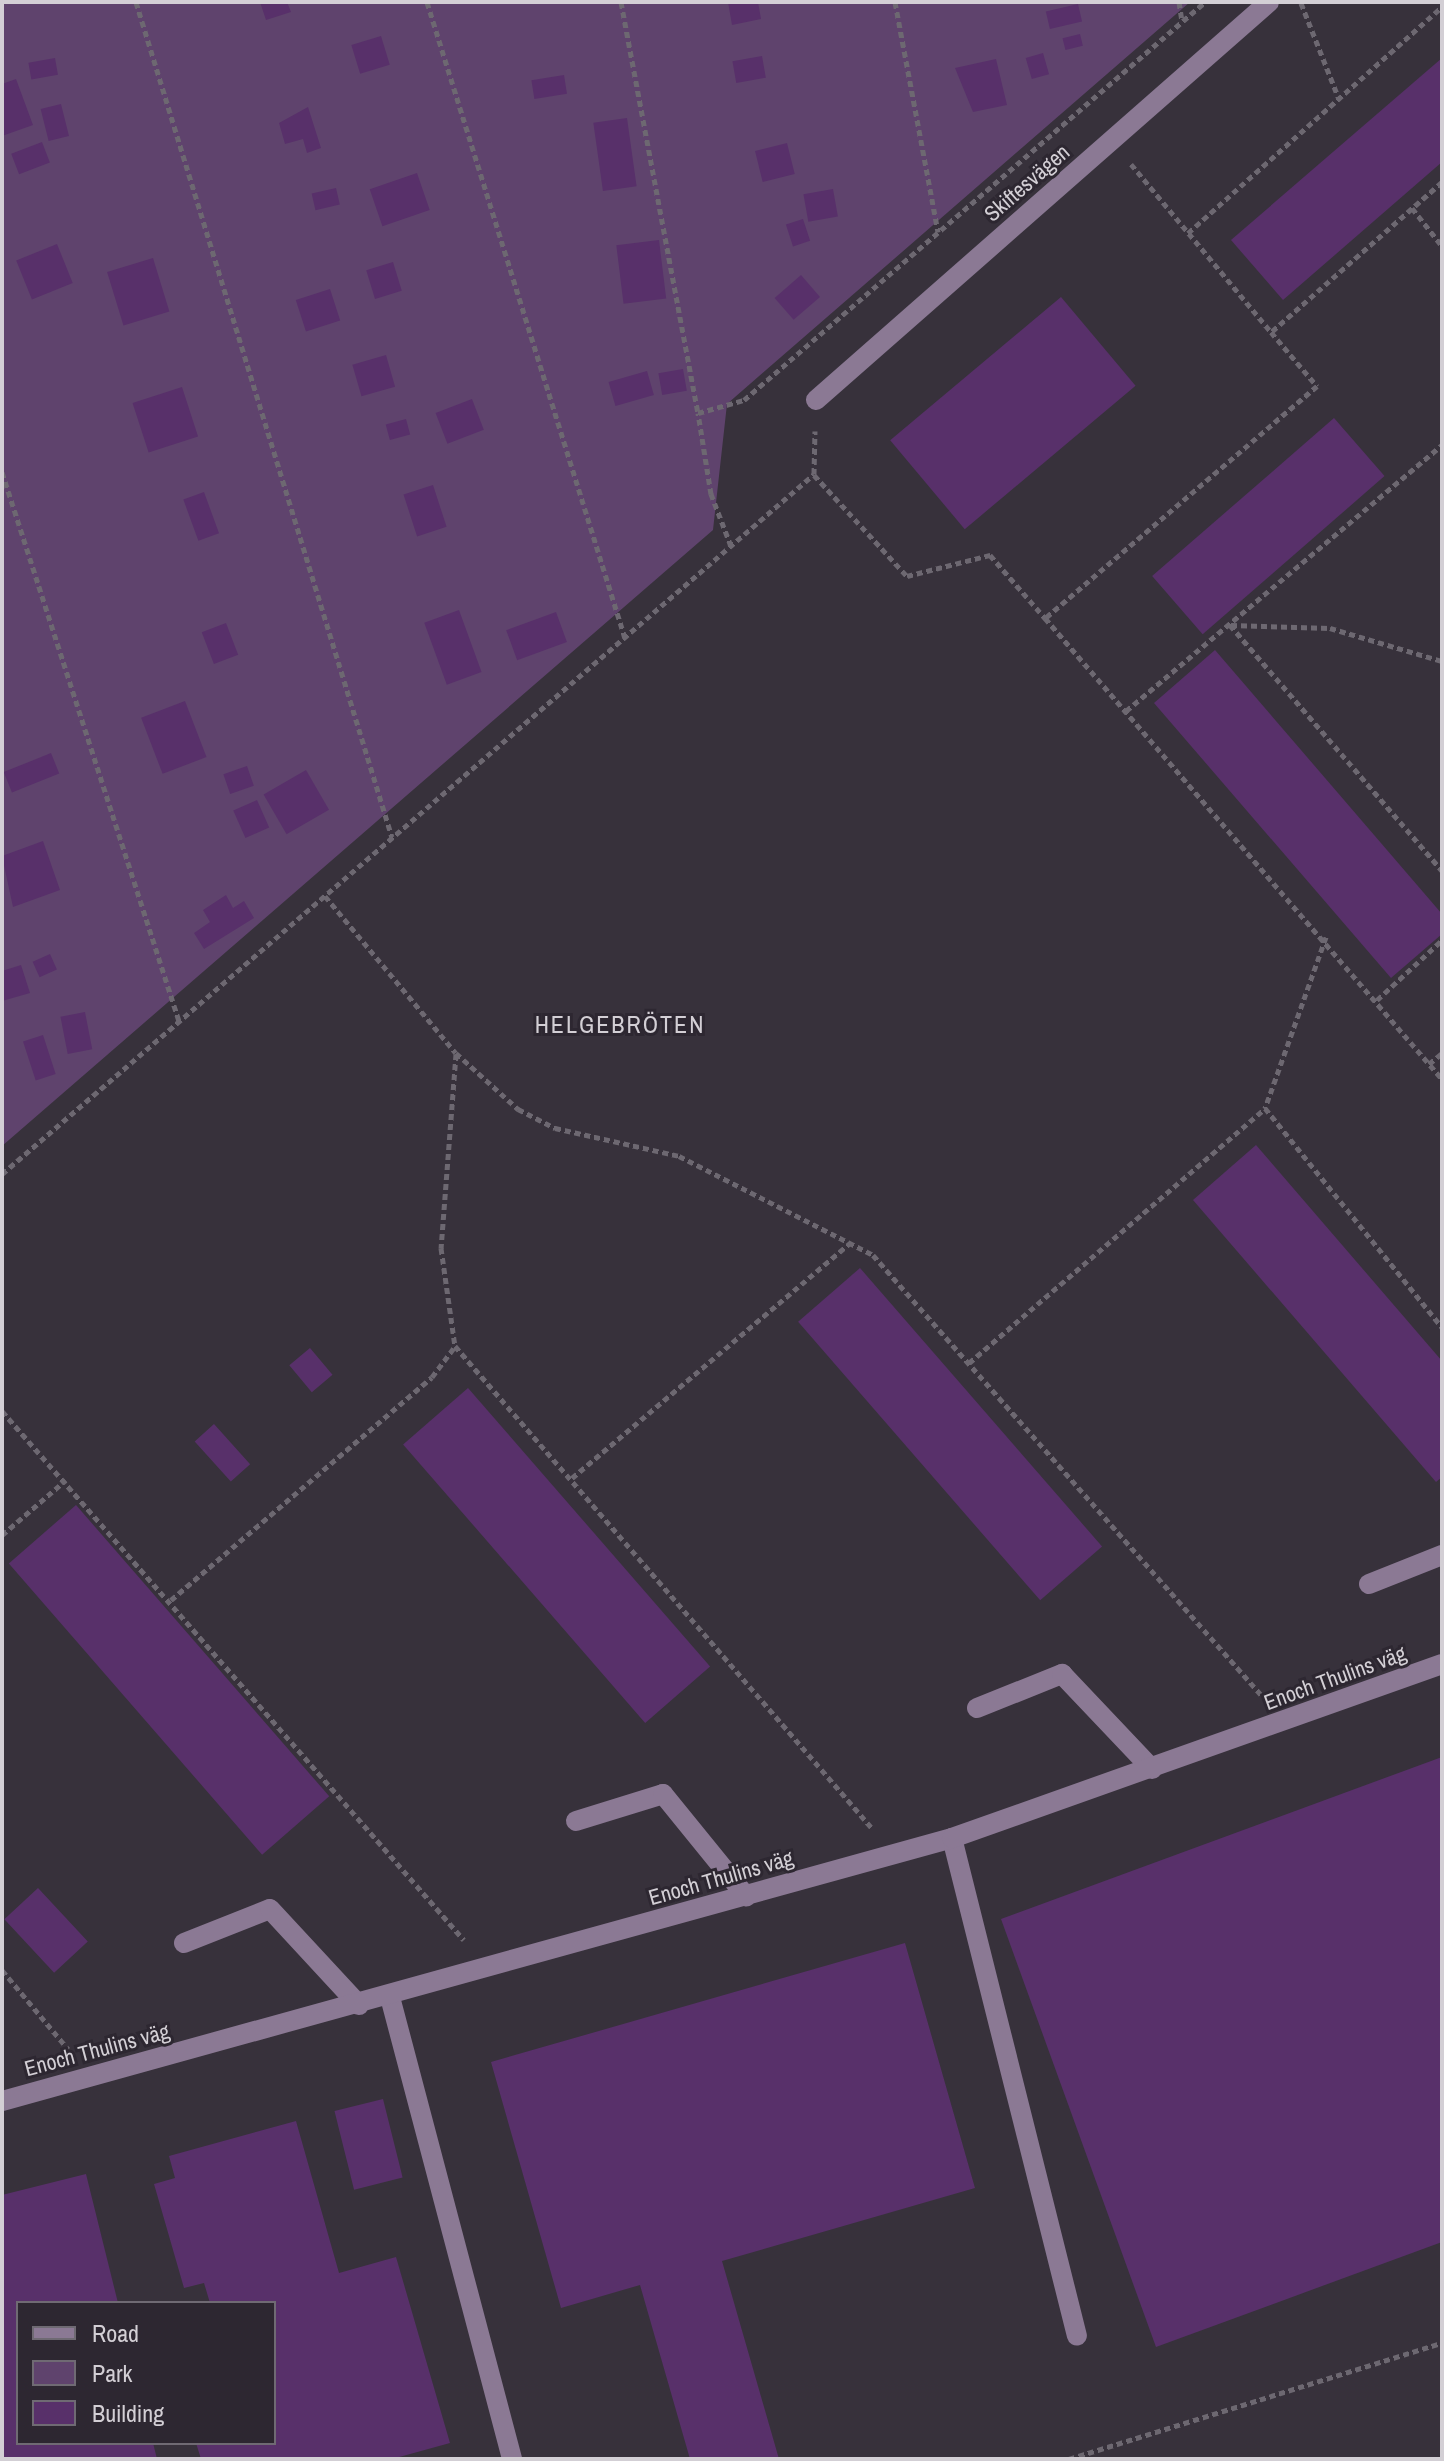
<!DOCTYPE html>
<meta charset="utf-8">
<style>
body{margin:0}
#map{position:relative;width:1444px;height:2461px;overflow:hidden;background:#37313b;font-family:"Archivo Narrow",sans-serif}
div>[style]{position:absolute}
.green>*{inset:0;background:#5f436d}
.building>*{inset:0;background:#58306a;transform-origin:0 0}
.path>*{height:5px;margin-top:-2.5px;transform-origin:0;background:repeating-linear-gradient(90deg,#6d6871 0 6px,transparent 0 10px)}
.minor>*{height:20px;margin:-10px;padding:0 10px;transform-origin:10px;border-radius:10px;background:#8b7994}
span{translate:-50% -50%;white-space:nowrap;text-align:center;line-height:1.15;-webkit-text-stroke:6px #2d2731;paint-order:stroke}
.street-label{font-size:22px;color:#d3cfd5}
.neighbourhood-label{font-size:24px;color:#d3cfd5;letter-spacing:2px}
.frame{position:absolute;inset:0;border:4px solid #d3cfd5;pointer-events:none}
.legend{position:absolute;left:16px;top:2301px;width:260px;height:144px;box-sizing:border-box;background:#2d2731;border:2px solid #6f6a73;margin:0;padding:10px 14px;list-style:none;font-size:24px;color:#d3cfd5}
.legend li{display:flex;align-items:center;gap:16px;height:40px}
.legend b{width:40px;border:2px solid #6f6a73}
</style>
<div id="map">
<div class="green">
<i style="clip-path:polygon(2px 2px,1190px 2px,727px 404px,713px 530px,2px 1146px)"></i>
</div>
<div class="building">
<i style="clip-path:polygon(260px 2px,287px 2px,291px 12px,266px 20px)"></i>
<i style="clip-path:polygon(728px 2px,758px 2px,761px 19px,732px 25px)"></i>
<i style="left:1078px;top:4px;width:18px;height:33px;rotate:77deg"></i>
<i style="left:1080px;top:34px;width:12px;height:18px;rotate:76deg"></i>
<i style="left:381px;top:36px;width:30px;height:31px;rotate:73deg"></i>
<i style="left:1043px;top:53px;width:22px;height:18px;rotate:74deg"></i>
<i style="left:762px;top:56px;width:22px;height:30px;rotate:80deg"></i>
<i style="left:55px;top:58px;width:17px;height:27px;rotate:80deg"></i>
<i style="clip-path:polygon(1442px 58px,1442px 162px,1283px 300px,1231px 240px)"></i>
<i style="clip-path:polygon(996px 59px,1007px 105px,973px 112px,955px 68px)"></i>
<i style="left:564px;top:75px;width:19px;height:33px;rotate:81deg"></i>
<i style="clip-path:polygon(16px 79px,33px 125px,2px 136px,2px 84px)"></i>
<i style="left:61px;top:104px;width:33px;height:21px;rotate:76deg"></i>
<i style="clip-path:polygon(308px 107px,321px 148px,307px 153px,303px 139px,285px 144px,279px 123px)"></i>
<i style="left:627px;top:118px;width:69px;height:34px;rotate:82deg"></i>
<i style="left:42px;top:142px;width:22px;height:33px;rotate:69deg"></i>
<i style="left:787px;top:143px;width:32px;height:33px;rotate:76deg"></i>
<i style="left:417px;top:173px;width:39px;height:50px;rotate:71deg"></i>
<i style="left:336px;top:188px;width:17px;height:25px;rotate:77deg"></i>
<i style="left:833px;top:189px;width:28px;height:30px;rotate:80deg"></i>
<i style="left:803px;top:219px;width:23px;height:18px;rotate:72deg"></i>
<i style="left:659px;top:240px;width:59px;height:43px;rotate:83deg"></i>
<i style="left:57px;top:244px;width:42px;height:44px;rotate:68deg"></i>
<i style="left:153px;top:258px;width:56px;height:48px;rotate:73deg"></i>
<i style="left:393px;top:262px;width:30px;height:28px;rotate:73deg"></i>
<i style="left:801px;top:275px;width:29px;height:35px;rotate:49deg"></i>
<i style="left:330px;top:289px;width:33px;height:36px;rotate:72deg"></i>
<i style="left:1061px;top:297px;width:116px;height:223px;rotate:50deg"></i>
<i style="left:386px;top:355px;width:33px;height:35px;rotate:74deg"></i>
<i style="left:683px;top:369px;width:22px;height:25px;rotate:80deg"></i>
<i style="left:647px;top:371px;width:25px;height:40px;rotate:74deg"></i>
<i style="left:182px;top:387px;width:52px;height:52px;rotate:72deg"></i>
<i style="left:472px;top:399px;width:33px;height:39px;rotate:69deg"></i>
<i style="left:1334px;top:418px;width:77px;height:241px;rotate:49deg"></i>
<i style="left:406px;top:419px;width:16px;height:21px;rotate:75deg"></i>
<i style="left:433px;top:485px;width:44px;height:31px;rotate:72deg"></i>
<i style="left:204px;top:492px;width:44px;height:22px;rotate:70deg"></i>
<i style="left:459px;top:610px;width:66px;height:37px;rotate:70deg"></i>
<i style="left:556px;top:612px;width:32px;height:53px;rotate:70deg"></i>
<i style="left:226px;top:623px;width:34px;height:26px;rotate:69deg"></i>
<i style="clip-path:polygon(1215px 650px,1442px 914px,1442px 934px,1391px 978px,1154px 703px)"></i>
<i style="left:185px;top:701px;width:60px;height:47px;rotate:69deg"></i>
<i style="left:51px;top:753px;width:22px;height:51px;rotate:68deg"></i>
<i style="left:247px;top:766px;width:21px;height:25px;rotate:71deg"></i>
<i style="left:306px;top:770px;width:46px;height:49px;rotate:60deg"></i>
<i style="left:257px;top:800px;width:30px;height:26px;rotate:66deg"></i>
<i style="clip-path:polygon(43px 841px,60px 890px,13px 907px,2px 856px)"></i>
<i style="clip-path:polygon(226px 895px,233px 908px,244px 901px,254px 918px,204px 949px,194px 933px,210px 922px,203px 910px)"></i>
<i style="left:50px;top:954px;width:17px;height:19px;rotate:66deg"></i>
<i style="clip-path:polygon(21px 965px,30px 993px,2px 1001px,2px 971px)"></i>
<i style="left:85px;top:1012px;width:38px;height:25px;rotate:79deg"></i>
<i style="left:43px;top:1035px;width:41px;height:21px;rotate:72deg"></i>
<i style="clip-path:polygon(1256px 1145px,1442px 1361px,1442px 1477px,1436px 1482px,1193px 1200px)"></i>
<i style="left:860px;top:1268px;width:369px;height:82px;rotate:49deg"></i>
<i style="left:310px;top:1348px;width:35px;height:27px;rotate:50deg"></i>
<i style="left:468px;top:1388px;width:369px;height:86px;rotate:49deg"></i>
<i style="left:214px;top:1424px;width:54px;height:26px;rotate:48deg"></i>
<i style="left:76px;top:1505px;width:386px;height:89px;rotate:49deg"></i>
<i style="clip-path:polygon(1442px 1757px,1442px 2242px,1156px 2347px,1001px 1919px)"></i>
<i style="left:38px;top:1888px;width:73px;height:46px;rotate:47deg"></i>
<i style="clip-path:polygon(905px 1943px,975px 2188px,722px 2261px,779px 2459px,690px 2459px,640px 2285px,561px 2308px,491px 2062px)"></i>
<i style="left:383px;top:2099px;width:81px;height:50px;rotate:76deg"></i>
<i style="clip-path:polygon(296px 2121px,339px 2273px,396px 2257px,450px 2443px,392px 2459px,201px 2459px,196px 2443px,274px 2443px,274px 2303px,210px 2303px,204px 2283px,184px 2288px,154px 2184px,175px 2178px,169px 2156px)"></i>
<i style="clip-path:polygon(86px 2174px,118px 2303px,18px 2303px,18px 2443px,153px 2443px,157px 2459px,2px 2459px,2px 2195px)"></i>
</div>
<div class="path">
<i style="left:136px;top:2px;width:873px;rotate:72.96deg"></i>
<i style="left:427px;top:2px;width:666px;rotate:72.71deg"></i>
<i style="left:621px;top:2px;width:418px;rotate:79.4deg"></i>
<i style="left:895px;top:2px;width:234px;rotate:79.4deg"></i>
<i style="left:1179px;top:2px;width:19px;rotate:81deg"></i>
<i style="left:1301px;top:3px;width:103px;rotate:68.4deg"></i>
<i style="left:1131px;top:164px;width:219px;rotate:50.2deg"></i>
<i style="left:1442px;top:182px;width:227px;rotate:138.7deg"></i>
<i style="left:1271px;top:332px;width:71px;rotate:49.6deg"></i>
<i style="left:1317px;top:386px;width:358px;rotate:139.5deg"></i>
<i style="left:1045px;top:618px;width:608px;rotate:49.27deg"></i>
<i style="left:1412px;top:208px;width:48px;rotate:51.7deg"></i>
<i style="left:1188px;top:233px;width:340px;rotate:-41.7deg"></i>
<i style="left:2px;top:472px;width:577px;rotate:72.13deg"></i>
<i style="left:814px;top:475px;width:137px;rotate:47.4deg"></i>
<i style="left:907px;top:576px;width:86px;rotate:-14.2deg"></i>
<i style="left:990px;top:555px;width:84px;rotate:48.9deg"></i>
<i style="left:731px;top:546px;width:56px;rotate:-111deg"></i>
<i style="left:711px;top:494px;width:82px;rotate:-99.1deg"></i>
<i style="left:698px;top:413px;width:48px;rotate:-15.8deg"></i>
<i style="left:744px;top:400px;width:609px;rotate:-40.81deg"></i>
<i style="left:1230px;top:625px;width:325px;rotate:49.2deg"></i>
<i style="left:1231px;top:625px;width:99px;rotate:1.7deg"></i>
<i style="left:1330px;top:628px;width:117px;rotate:16.4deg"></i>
<i style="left:1126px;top:711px;width:413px;rotate:-40.1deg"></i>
<i style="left:325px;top:896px;width:204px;rotate:50.2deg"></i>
<i style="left:456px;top:1053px;width:84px;rotate:42.1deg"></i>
<i style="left:518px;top:1109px;width:42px;rotate:27.2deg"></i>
<i style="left:555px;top:1128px;width:127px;rotate:12.7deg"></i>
<i style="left:679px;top:1156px;width:218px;rotate:27deg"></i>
<i style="left:873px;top:1255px;width:588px;rotate:48.58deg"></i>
<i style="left:1326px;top:937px;width:182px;rotate:109.6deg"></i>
<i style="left:1265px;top:1108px;width:282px;rotate:51.1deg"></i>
<i style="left:1377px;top:1000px;width:88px;rotate:-42.7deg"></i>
<i style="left:456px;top:1054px;width:195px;rotate:94.4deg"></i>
<i style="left:441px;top:1248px;width:99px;rotate:81.9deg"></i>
<i style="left:455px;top:1346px;width:636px;rotate:49.14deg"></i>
<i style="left:1429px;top:1064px;width:17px;rotate:-40deg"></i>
<i style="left:2px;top:1174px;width:1072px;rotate:-40.76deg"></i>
<i style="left:814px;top:474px;width:43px;rotate:-88.7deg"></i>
<i style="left:969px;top:1363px;width:391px;rotate:-40.7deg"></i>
<i style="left:2px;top:1411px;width:702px;rotate:48.87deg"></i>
<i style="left:572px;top:1478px;width:365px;rotate:-40.2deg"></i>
<i style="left:2px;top:1535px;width:84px;rotate:-40.7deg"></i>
<i style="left:171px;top:1600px;width:343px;rotate:-40.5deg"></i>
<i style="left:432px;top:1377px;width:39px;rotate:-53deg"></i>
<i style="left:2px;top:1970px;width:103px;rotate:50.1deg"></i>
<i style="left:1069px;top:2459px;width:391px;rotate:-17.3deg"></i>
</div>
<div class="minor">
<i style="left:816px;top:400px;width:603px;rotate:-41.3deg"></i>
<i style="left:1369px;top:1584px;width:79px;rotate:-21.7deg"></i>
<i style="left:977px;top:1708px;width:92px;rotate:-21.8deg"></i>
<i style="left:1062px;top:1674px;width:131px;rotate:46.5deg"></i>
<i style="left:576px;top:1821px;width:91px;rotate:-17.2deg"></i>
<i style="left:663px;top:1794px;width:132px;rotate:50.9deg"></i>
<i style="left:952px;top:1838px;width:513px;rotate:75.91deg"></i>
<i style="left:184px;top:1943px;width:92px;rotate:-21.6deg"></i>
<i style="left:270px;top:1909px;width:131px;rotate:47.2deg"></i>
<i style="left:390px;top:1997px;width:478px;rotate:75.2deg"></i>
<i style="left:2px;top:2101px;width:986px;rotate:-15.47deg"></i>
<i style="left:952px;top:1838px;width:520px;rotate:-19.55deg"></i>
</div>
<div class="street-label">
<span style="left:1027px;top:183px;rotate:-41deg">Skiftesvägen</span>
<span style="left:1335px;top:1678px;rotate:-20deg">Enoch Thulins väg</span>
<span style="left:721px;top:1878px;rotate:-16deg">Enoch Thulins väg</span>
<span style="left:97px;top:2050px;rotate:-15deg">Enoch Thulins väg</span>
</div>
<div class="neighbourhood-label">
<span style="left:620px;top:1025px">HELGEBRÖTEN</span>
</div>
<div class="frame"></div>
<ul class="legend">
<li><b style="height:10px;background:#8b7994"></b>Road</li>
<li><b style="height:22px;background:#5f436d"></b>Park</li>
<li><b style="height:22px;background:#58306a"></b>Building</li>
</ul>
</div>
